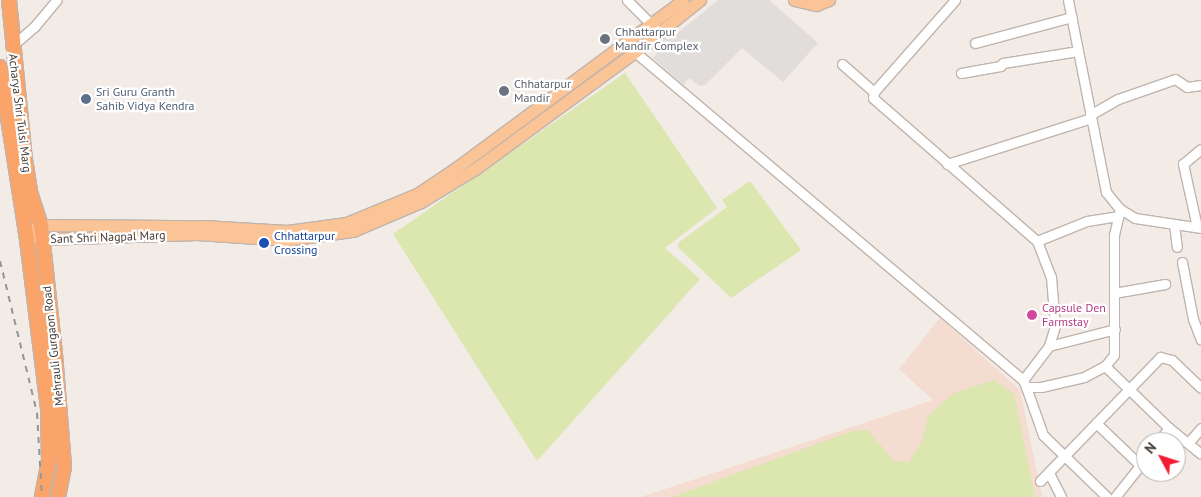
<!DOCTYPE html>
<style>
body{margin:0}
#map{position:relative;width:1201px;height:497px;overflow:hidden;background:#f2ebe6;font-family:"PT Sans",sans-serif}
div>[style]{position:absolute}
.commercial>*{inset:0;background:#f4dcd1}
.green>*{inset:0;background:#dce6af}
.parking>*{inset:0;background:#e0dddb}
.roads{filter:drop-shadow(1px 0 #c1b4ac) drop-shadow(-1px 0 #c1b4ac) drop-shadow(0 1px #c1b4ac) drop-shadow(0 -1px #c1b4ac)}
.minor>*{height:9px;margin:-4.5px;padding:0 4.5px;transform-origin:4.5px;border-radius:4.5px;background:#fff}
.major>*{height:11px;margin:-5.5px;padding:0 5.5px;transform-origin:5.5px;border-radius:5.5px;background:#fbc496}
.highway>*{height:14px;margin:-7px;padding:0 7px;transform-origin:7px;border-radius:7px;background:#faa469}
.rail>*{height:2px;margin-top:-1px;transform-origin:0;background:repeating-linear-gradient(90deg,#959595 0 6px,transparent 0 12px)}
.dots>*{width:14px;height:14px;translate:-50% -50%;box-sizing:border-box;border:2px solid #fff;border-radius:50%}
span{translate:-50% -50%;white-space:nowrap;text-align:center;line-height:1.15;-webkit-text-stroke:4.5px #fff;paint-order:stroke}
.worship-label{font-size:12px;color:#5b616d}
.left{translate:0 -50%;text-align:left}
.service-label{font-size:12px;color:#4e5e75}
.street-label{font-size:12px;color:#453b35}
.transit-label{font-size:12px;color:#164399}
.hotel-label{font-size:12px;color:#b23c85}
.north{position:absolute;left:1136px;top:432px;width:50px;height:50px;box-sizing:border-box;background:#fff;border:1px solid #b5b1ae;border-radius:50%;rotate:310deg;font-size:14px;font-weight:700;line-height:20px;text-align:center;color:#453b35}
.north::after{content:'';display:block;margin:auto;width:18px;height:22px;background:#f41b34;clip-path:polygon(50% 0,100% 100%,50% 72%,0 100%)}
</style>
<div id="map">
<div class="commercial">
<i style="clip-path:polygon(940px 318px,1020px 390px,1042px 497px,641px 497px,933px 400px,899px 369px)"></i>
</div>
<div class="green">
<i style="clip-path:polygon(625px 73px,717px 208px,665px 248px,700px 279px,537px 461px,393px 234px)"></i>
<i style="clip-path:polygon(750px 181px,801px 250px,731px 298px,678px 247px,678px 243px,727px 207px,722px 200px)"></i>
<i style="clip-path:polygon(994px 380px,1014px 394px,1035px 497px,672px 497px,852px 431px,868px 430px,894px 461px,909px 462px,922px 441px,928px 416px,952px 394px)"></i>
</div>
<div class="parking">
<i style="clip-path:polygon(718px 0,769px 0,818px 43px,783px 82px,742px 48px,705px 85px,700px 86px,689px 78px,684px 85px,653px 58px,663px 44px,654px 36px,659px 32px,669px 40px)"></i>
</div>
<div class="roads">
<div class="minor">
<i style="left:627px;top:0;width:45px;rotate:45deg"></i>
<i style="left:955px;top:0;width:123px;rotate:131.4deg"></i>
<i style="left:874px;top:92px;width:6px;rotate:99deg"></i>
<i style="left:873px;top:98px;width:218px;rotate:41.1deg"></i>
<i style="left:1037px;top:241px;width:39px;rotate:69deg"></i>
<i style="left:1051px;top:277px;width:49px;rotate:85.3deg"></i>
<i style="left:1055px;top:326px;width:21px;rotate:107deg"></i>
<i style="left:1049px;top:346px;width:43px;rotate:127.4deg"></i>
<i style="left:1068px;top:0;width:196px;rotate:78.8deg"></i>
<i style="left:1106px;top:192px;width:22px;rotate:51deg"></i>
<i style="left:1120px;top:209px;width:17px;rotate:31deg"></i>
<i style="left:1135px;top:218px;width:67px;rotate:8.6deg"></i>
<i style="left:975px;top:43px;width:100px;rotate:-15deg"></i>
<i style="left:12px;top:46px;width:29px;rotate:-41deg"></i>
<i style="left:34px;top:27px;width:35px;rotate:-50deg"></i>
<i style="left:635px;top:52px;width:508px;rotate:40.21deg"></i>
<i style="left:1023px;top:380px;width:8px;rotate:67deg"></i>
<i style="left:1026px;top:387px;width:15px"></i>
<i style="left:1041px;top:387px;width:44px;rotate:-13.1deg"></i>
<i style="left:1084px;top:377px;width:24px;rotate:-28deg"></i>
<i style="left:1105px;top:366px;width:14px;rotate:-51deg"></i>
<i style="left:1114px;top:355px;width:120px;rotate:-90deg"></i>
<i style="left:1114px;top:235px;width:27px;rotate:-77deg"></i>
<i style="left:842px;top:64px;width:43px;rotate:41.2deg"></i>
<i style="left:961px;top:73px;width:40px;rotate:-10deg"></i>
<i style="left:1000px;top:66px;width:4px;rotate:-45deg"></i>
<i style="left:1003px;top:63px;width:76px;rotate:-9.1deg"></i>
<i style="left:1090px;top:115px;width:32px;rotate:-30deg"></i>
<i style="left:1118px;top:99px;width:60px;rotate:-19.3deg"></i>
<i style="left:1175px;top:79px;width:14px;rotate:34deg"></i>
<i style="left:1187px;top:87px;width:14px;rotate:-8deg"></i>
<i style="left:947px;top:164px;width:151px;rotate:-17.7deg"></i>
<i style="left:1174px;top:224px;width:23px;rotate:83deg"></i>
<i style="left:1197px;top:227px;width:65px;rotate:-102.5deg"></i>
<i style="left:1183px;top:164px;width:23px;rotate:-40deg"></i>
<i style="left:1037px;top:241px;width:54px;rotate:-21.8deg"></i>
<i style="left:1087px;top:221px;width:31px;rotate:-9deg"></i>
<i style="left:1182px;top:262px;width:58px;rotate:79.1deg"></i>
<i style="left:1193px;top:319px;width:22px;rotate:69deg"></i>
<i style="left:1114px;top:293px;width:52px;rotate:-10deg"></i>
<i style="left:1049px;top:346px;width:68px;rotate:-14.4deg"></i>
<i style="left:1105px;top:366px;width:89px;rotate:44.1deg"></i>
<i style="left:1169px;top:428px;width:41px;rotate:39.1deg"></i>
<i style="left:1026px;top:387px;width:51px;rotate:70.5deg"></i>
<i style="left:1043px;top:435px;width:89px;rotate:44.1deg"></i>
<i style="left:1096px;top:423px;width:61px;rotate:43.7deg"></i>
<i style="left:1158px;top:442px;width:18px;rotate:-52deg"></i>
<i style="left:1188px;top:443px;width:20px;rotate:-49deg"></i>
<i style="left:1049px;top:473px;width:27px;rotate:63deg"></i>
<i style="left:1040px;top:481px;width:173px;rotate:-45.9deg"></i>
<i style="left:1160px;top:357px;width:12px;rotate:14deg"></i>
<i style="left:1172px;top:360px;width:40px;rotate:44deg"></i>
<i style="left:1115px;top:497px;width:50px;rotate:-51.5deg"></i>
</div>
<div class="major">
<i style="left:794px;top:0;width:23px;rotate:13deg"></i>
<i style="left:816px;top:5px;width:14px;rotate:-21deg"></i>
<i style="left:33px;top:228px;width:9px;rotate:-21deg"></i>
<i style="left:41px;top:225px;width:162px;rotate:0.4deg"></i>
<i style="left:203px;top:226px;width:84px;rotate:3.4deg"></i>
<i style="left:287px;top:231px;width:60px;rotate:-7.7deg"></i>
<i style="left:346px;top:223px;width:77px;rotate:-22.2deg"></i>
<i style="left:417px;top:194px;width:47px;rotate:-33.7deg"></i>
<i style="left:456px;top:168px;width:282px;rotate:-36.5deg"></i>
<i style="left:25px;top:232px;width:17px;rotate:24deg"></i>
<i style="left:41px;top:239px;width:156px;rotate:-1.8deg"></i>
<i style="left:197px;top:234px;width:90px;rotate:3.8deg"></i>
<i style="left:287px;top:240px;width:67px;rotate:-7.8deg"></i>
<i style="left:353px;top:231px;width:74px;rotate:-23.1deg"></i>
<i style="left:421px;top:202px;width:63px;rotate:-31.4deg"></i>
<i style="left:475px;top:169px;width:198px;rotate:-36.2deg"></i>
<i style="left:635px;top:52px;width:83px;rotate:-38.7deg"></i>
</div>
<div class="highway">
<i style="left:9px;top:0;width:160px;rotate:84.3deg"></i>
<i style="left:25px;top:159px;width:33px;rotate:81deg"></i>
<i style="left:30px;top:192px;width:35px;rotate:72deg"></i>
<i style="left:41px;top:225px;width:130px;rotate:83.8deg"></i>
<i style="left:55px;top:354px;width:113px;rotate:85.4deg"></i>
<i style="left:64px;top:467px;width:31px;rotate:101deg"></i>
<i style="left:0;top:67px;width:175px;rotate:81.1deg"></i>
<i style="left:27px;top:240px;width:170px;rotate:82.9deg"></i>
<i style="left:48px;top:409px;width:51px;rotate:88.9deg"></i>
<i style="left:49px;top:460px;width:38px;rotate:101deg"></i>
</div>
</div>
<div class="rail">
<i style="left:0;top:261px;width:156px;rotate:76.3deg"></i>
<i style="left:37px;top:413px;width:84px;rotate:86.6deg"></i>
</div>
<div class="dots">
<i style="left:605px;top:39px;background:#6b7280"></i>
<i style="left:504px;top:91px;background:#6b7280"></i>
<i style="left:86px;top:99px;background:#5c6f8a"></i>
<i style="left:264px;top:243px;background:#1a4fb4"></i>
<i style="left:1032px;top:315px;background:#d1479c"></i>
</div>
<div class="worship-label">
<span class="left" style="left:615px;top:39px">Chhattarpur<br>Mandir Complex</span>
<span class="left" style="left:514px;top:91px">Chhatarpur<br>Mandir</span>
</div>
<div class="service-label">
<span class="left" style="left:96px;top:99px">Sri Guru Granth<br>Sahib Vidya Kendra</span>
</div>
<div class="street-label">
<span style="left:20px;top:113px;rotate:83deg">Acharya Shri Tulsi Marg</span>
<span style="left:108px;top:237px;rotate:-2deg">Sant Shri Nagpal Marg</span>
<span style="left:53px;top:346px;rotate:-96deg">Mehrauli Gurgaon Road</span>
</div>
<div class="transit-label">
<span class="left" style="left:274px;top:243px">Chhattarpur<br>Crossing</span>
</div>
<div class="hotel-label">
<span class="left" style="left:1042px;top:315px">Capsule Den<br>Farmstay</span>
</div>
<div class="north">N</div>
</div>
